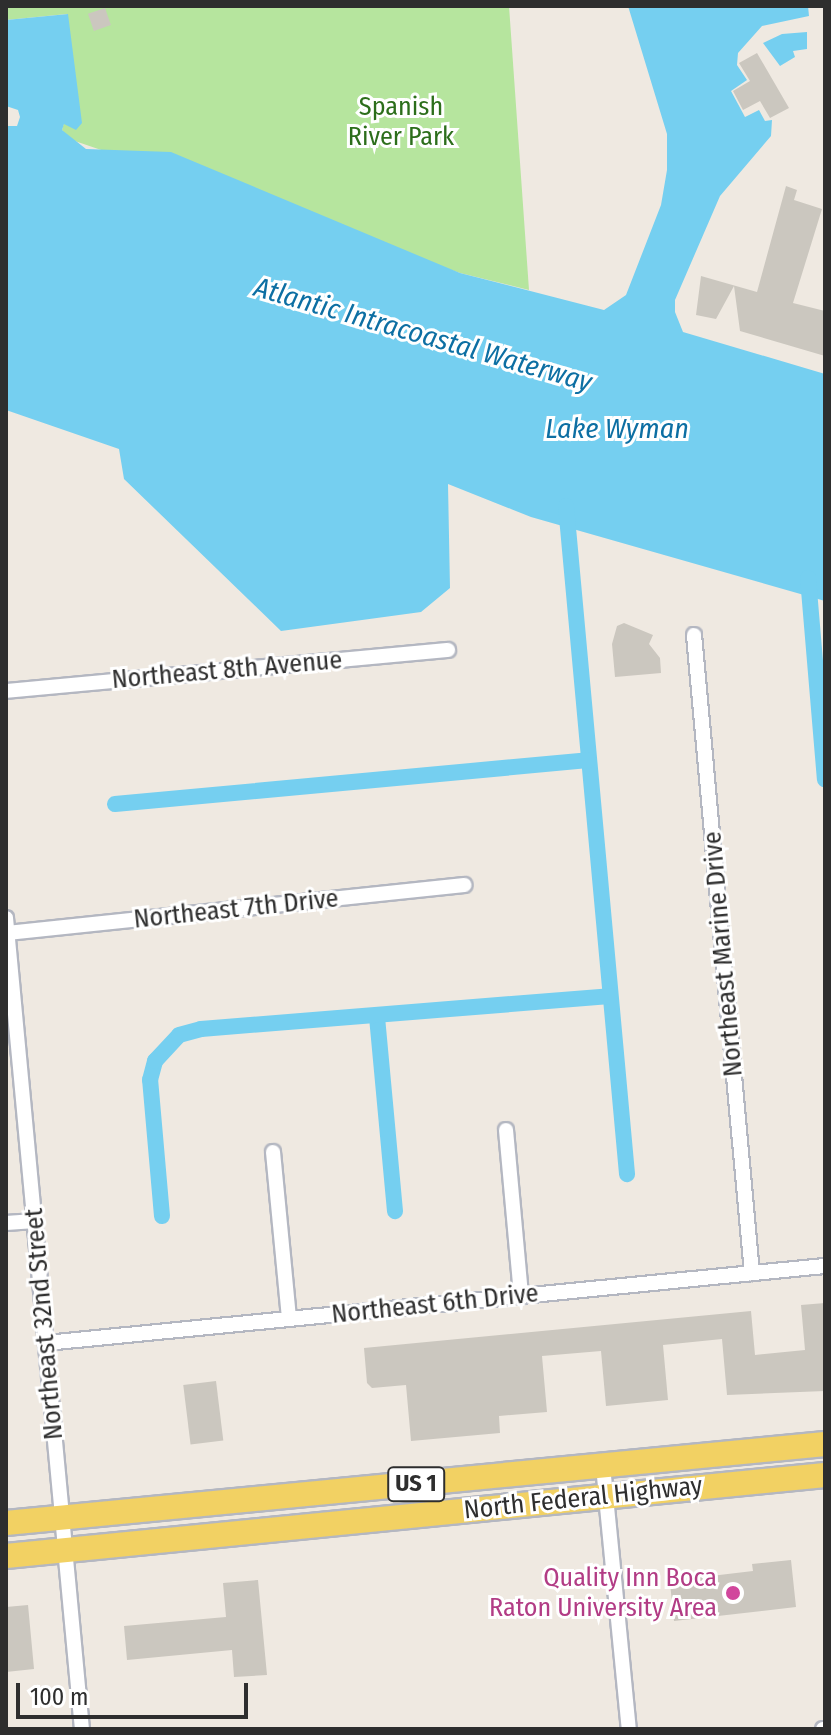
<!DOCTYPE html>
<style>
body{margin:0}
#map{position:relative;width:831px;height:1735px;overflow:hidden;background:#efe9e1;font-family:"Fira Sans Condensed",sans-serif}
div>[style]{position:absolute}
.green>*{inset:0;background:#b6e59e}
.water>*{inset:0;background:#75cff0}
.canal>*{height:16px;margin:-8px;padding:0 8px;transform-origin:8px;border-radius:8px;background:#75cff0}
.building>*{inset:0;background:#cbc7bf;transform-origin:0 0}
.roads{filter:drop-shadow(2px 0 #b4b7c1) drop-shadow(-2px 0 #b4b7c1) drop-shadow(0 2px #b4b7c1) drop-shadow(0 -2px #b4b7c1)}
.street>*{height:14px;margin:-7px;padding:0 7px;transform-origin:7px;border-radius:7px;background:#fff}
.primary>*{height:24px;margin:-12px;padding:0 12px;transform-origin:12px;border-radius:12px;background:#f2d163}
.dots>*{width:22px;height:22px;translate:-50% -50%;box-sizing:border-box;border:4px solid #fff;border-radius:50%}
span{translate:-50% -50%;white-space:nowrap;text-align:center;line-height:1.15;-webkit-text-stroke:6px #fff;paint-order:stroke}
.shield-label span{padding:2px 6px;background:#fff;border:2px solid;border-radius:6px;-webkit-text-stroke-width:0}
.shield-label{font-size:24px;color:#2e2e2e;font-weight:700}
.park-label{font-size:26px;color:#2c6e1b}
.street-label{font-size:26px;color:#2e2e2e}
.hotel-label{font-size:26px;color:#b23c85}
.right{translate:-100% -50%;text-align:right}
.water-label{font-size:28px;color:#0d6fa3;font-style:italic}
.frame{position:absolute;inset:0;border:8px solid #2e2e2e;pointer-events:none}
.scale{position:absolute;left:16px;top:1683px;width:232px;height:36px;box-sizing:border-box;border:4px solid #2e2e2e;border-top:0;padding-left:10px;font-size:24px;line-height:28px;white-space:nowrap;color:#2e2e2e;-webkit-text-stroke:6px #fff;paint-order:stroke}
</style>
<div id="map">
<div class="green">
<i style="clip-path:polygon(6px 6px,509px 6px,529px 290px,460px 273px,69px 139px,62px 130px,64px 123px,69px 125px,67px 14px,6px 20px)"></i>
</div>
<div class="water">
<i style="clip-path:polygon(628px 6px,808px 6px,809px 16px,762px 26px,738px 53px,737px 65px,747px 80px,731px 91px,745px 117px,759px 110px,765px 121px,772px 120px,771px 136px,720px 196px,675px 300px,675px 312px,683px 332px,825px 374px,825px 601px,531px 517px,448px 484px,450px 588px,421px 612px,281px 631px,124px 479px,119px 449px,6px 410px,6px 126px,17px 126px,20px 117px,18px 110px,6px 106px,6px 20px,68px 14px,82px 123px,76px 130px,64px 124px,62px 130px,86px 149px,171px 152px,460px 273px,604px 310px,626px 295px,661px 205px,667px 170px,667px 134px)"></i>
<i style="clip-path:polygon(807px 32px,807px 49px,793px 51px,795px 57px,780px 66px,763px 43px,782px 34px)"></i>
</div>
<div class="canal">
<i style="left:566px;top:506px;width:671px;rotate:84.78deg"></i>
<i style="left:808px;top:578px;width:202px;rotate:85.2deg"></i>
<i style="left:115px;top:804px;width:475px;rotate:-5.3deg"></i>
<i style="left:377px;top:1017px;width:195px;rotate:84.7deg"></i>
<i style="left:162px;top:1216px;width:137px;rotate:-95deg"></i>
<i style="left:150px;top:1080px;width:20px;rotate:-75deg"></i>
<i style="left:155px;top:1061px;width:35px;rotate:-47deg"></i>
<i style="left:179px;top:1035px;width:23px;rotate:-15deg"></i>
<i style="left:201px;top:1029px;width:410px;rotate:-4.6deg"></i>
</div>
<div class="building">
<i style="left:105px;top:8px;width:18px;height:18px;rotate:71deg"></i>
<i style="clip-path:polygon(757px 53px,789px 108px,770px 118px,760px 101px,743px 110px,733px 91px,750px 81px,739px 63px)"></i>
<i style="clip-path:polygon(786px 186px,797px 190px,794px 200px,822px 209px,793px 303px,825px 311px,825px 356px,740px 331px,734px 286px,716px 319px,696px 315px,701px 276px,757px 292px)"></i>
<i style="clip-path:polygon(624px 623px,653px 635px,649px 644px,660px 658px,661px 673px,615px 677px,612px 644px,617px 626px)"></i>
<i style="clip-path:polygon(825px 1303px,825px 1391px,727px 1395px,722px 1339px,663px 1345px,668px 1400px,606px 1406px,601px 1351px,542px 1356px,547px 1412px,499px 1416px,500px 1433px,411px 1441px,406px 1385px,372px 1388px,367px 1383px,364px 1348px,751px 1311px,755px 1355px,805px 1350px,801px 1305px)"></i>
<i style="left:216px;top:1381px;width:60px;height:33px;rotate:83deg"></i>
<i style="clip-path:polygon(791px 1560px,796px 1607px,674px 1621px,669px 1574px,693px 1572px,694px 1578px,753px 1571px,752px 1564px)"></i>
<i style="clip-path:polygon(258px 1580px,267px 1675px,234px 1677px,232px 1650px,127px 1660px,124px 1626px,226px 1617px,223px 1583px)"></i>
<i style="clip-path:polygon(28px 1605px,34px 1669px,6px 1672px,6px 1607px)"></i>
</div>
<div class="roads">
<div class="street">
<i style="left:694px;top:635px;width:641px;rotate:84.81deg"></i>
<i style="left:6px;top:691px;width:444px;rotate:-5.3deg"></i>
<i style="left:6px;top:918px;width:815px;rotate:84.65deg"></i>
<i style="left:7px;top:933px;width:460px;rotate:-6deg"></i>
<i style="left:506px;top:1130px;width:167px;rotate:84.8deg"></i>
<i style="left:273px;top:1152px;width:167px;rotate:84.5deg"></i>
<i style="left:6px;top:1223px;width:29px;rotate:-4deg"></i>
<i style="left:46px;top:1343px;width:783px;rotate:-5.65deg"></i>
<i style="left:603px;top:1466px;width:264px;rotate:84.4deg"></i>
<i style="left:823px;top:1729px;width:2px"></i>
</div>
<div class="primary">
<i style="left:6px;top:1523px;width:823px;rotate:-5.51deg"></i>
<i style="left:6px;top:1556px;width:823px;rotate:-5.65deg"></i>
</div>
</div>
<div class="dots">
<i style="left:733px;top:1593px;background:#d1479c"></i>
</div>
<div class="shield-label">
<span style="left:416px;top:1484px">US 1</span>
</div>
<div class="park-label">
<span style="left:401px;top:122px">Spanish<br>River Park</span>
</div>
<div class="street-label">
<span style="left:227px;top:670px;rotate:-5deg">Northeast 8th Avenue</span>
<span style="left:236px;top:909px;rotate:-6deg">Northeast 7th Drive</span>
<span style="left:723px;top:954px;rotate:-95deg">Northeast Marine Drive</span>
<span style="left:435px;top:1304px;rotate:-6deg">Northeast 6th Drive</span>
<span style="left:44px;top:1324px;rotate:-95deg">Northeast 32nd Street</span>
<span style="left:583px;top:1498px;rotate:-6deg">North Federal Highway</span>
</div>
<div class="hotel-label">
<span class="right" style="left:717px;top:1593px">Quality Inn Boca<br>Raton University Area</span>
</div>
<div class="water-label">
<span style="left:423px;top:335px;rotate:16deg">Atlantic Intracoastal Waterway</span>
<span style="left:617px;top:429px">Lake Wyman</span>
</div>
<div class="frame"></div>
<div class="scale">100 m</div>
</div>
